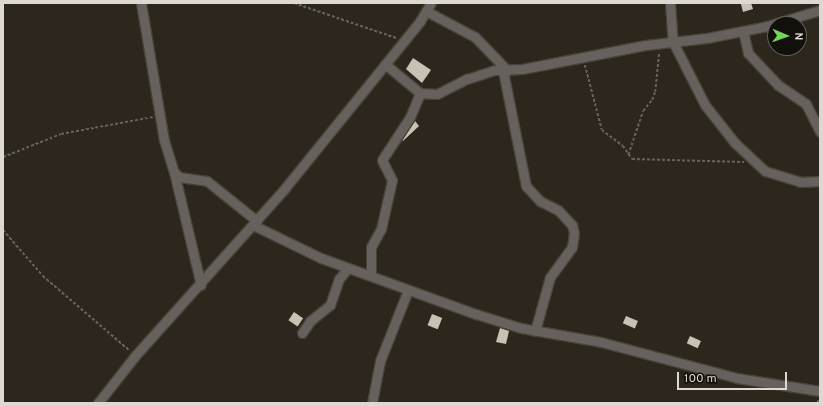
<!DOCTYPE html>
<style>
body{margin:0}
#map{position:relative;width:823px;height:406px;overflow:hidden;background:#2c261c;font-family:Overpass,sans-serif}
div>[style]{position:absolute}
.building>*{inset:0;background:#c9c1b4;transform-origin:0 0}
.path>*{height:1.5px;margin-top:-0.75px;transform-origin:0;background:repeating-linear-gradient(90deg,#68635a 0 3px,transparent 0 5px)}
.roads{filter:drop-shadow(1px 0 #484339) drop-shadow(-1px 0 #484339) drop-shadow(0 1px #484339) drop-shadow(0 -1px #484339)}
.street>*{height:9px;margin:-4.5px;padding:0 4.5px;transform-origin:4.5px;border-radius:4.5px;background:#66615d}
span{translate:-50% -50%;white-space:nowrap;text-align:center;line-height:1.15;-webkit-text-stroke:4px #12100b;paint-order:stroke}
.frame{position:absolute;inset:0;border:4px solid #dcd9d2;pointer-events:none}
.north{position:absolute;left:767px;top:16px;width:40px;height:40px;box-sizing:border-box;background:#12100b;border:1px solid #63605b;border-radius:50%;rotate:92deg;font-size:11px;font-weight:700;line-height:16px;text-align:center;color:#dcd9d2}
.north::after{content:'';display:block;margin:auto;width:14px;height:18px;background:#76d25a;clip-path:polygon(50% 0,100% 100%,50% 72%,0 100%)}
.scale{position:absolute;left:677px;top:372px;width:110px;height:18px;box-sizing:border-box;border:2px solid #dcd9d2;border-top:0;padding-left:5px;font-size:12px;line-height:14px;white-space:nowrap;color:#dcd9d2;-webkit-text-stroke:3px #12100b;paint-order:stroke}
</style>
<div id="map">
<div class="building">
<i style="clip-path:polygon(751px 3px,753px 9px,743px 12px,741px 4px)"></i>
<i style="clip-path:polygon(413px 58px,431px 70px,422px 83px,406px 69px)"></i>
<i style="clip-path:polygon(415px 121px,419px 126px,403px 141px,402px 140px)"></i>
<i style="left:294px;top:312px;width:11px;height:10px;rotate:34deg"></i>
<i style="left:432px;top:314px;width:11px;height:12px;rotate:22deg"></i>
<i style="left:626px;top:316px;width:13px;height:8px;rotate:23deg"></i>
<i style="clip-path:polygon(500px 328px,509px 331px,506px 344px,496px 342px)"></i>
<i style="left:690px;top:336px;width:12px;height:8px;rotate:24deg"></i>
</div>
<div class="path">
<i style="left:294px;top:3px;width:108px;rotate:18.9deg"></i>
<i style="left:585px;top:65px;width:67px;rotate:75.3deg"></i>
<i style="left:602px;top:130px;width:26px;rotate:37deg"></i>
<i style="left:623px;top:146px;width:16px;rotate:55deg"></i>
<i style="left:632px;top:159px;width:112px;rotate:1.5deg"></i>
<i style="left:628px;top:155px;width:46px;rotate:-71.2deg"></i>
<i style="left:643px;top:111px;width:14px;rotate:-51deg"></i>
<i style="left:652px;top:100px;width:9px;rotate:-69deg"></i>
<i style="left:655px;top:92px;width:40px;rotate:-84.3deg"></i>
<i style="left:3px;top:157px;width:62px;rotate:-21.6deg"></i>
<i style="left:61px;top:134px;width:94px;rotate:-10.5deg"></i>
<i style="left:3px;top:230px;width:61px;rotate:49deg"></i>
<i style="left:43px;top:276px;width:113px;rotate:40.7deg"></i>
<i style="left:817px;top:403px;width:4px;rotate:-63deg"></i>
</div>
<div class="roads">
<div class="street">
<i style="left:141px;top:3px;width:139px;rotate:80.5deg"></i>
<i style="left:164px;top:140px;width:34px;rotate:73deg"></i>
<i style="left:174px;top:172px;width:7px;rotate:45deg"></i>
<i style="left:179px;top:177px;width:28px;rotate:8deg"></i>
<i style="left:207px;top:181px;width:64px;rotate:38.7deg"></i>
<i style="left:670px;top:3px;width:39px;rotate:86deg"></i>
<i style="left:673px;top:42px;width:71px;rotate:63.1deg"></i>
<i style="left:705px;top:105px;width:48px;rotate:51.7deg"></i>
<i style="left:735px;top:143px;width:41px;rotate:43deg"></i>
<i style="left:765px;top:171px;width:37px;rotate:17deg"></i>
<i style="left:800px;top:182px;width:20px;rotate:-3deg"></i>
<i style="left:426px;top:11px;width:55px;rotate:28deg"></i>
<i style="left:475px;top:37px;width:47px;rotate:45.9deg"></i>
<i style="left:743px;top:31px;width:23px;rotate:77deg"></i>
<i style="left:748px;top:53px;width:44px;rotate:46.8deg"></i>
<i style="left:778px;top:85px;width:34px;rotate:34deg"></i>
<i style="left:806px;top:104px;width:31px;rotate:63deg"></i>
<i style="left:385px;top:64px;width:45px;rotate:39.6deg"></i>
<i style="left:420px;top:93px;width:17px;rotate:3deg"></i>
<i style="left:437px;top:94px;width:34px;rotate:-27deg"></i>
<i style="left:467px;top:79px;width:29px;rotate:-18deg"></i>
<i style="left:495px;top:70px;width:27px;rotate:-2deg"></i>
<i style="left:522px;top:69px;width:126px;rotate:-11deg"></i>
<i style="left:646px;top:45px;width:61px;rotate:-6.5deg"></i>
<i style="left:707px;top:38px;width:61px;rotate:-11.3deg"></i>
<i style="left:767px;top:26px;width:55px;rotate:-16.8deg"></i>
<i style="left:503px;top:71px;width:117px;rotate:78.7deg"></i>
<i style="left:526px;top:186px;width:21px;rotate:47deg"></i>
<i style="left:540px;top:201px;width:20px;rotate:27deg"></i>
<i style="left:558px;top:210px;width:21px;rotate:47deg"></i>
<i style="left:572px;top:225px;width:8px;rotate:76deg"></i>
<i style="left:574px;top:233px;width:14px;rotate:98deg"></i>
<i style="left:572px;top:247px;width:37px;rotate:126deg"></i>
<i style="left:550px;top:277px;width:56px;rotate:105.5deg"></i>
<i style="left:174px;top:172px;width:116px;rotate:76.6deg"></i>
<i style="left:253px;top:225px;width:76px;rotate:25.9deg"></i>
<i style="left:321px;top:258px;width:165px;rotate:19.9deg"></i>
<i style="left:476px;top:314px;width:47px;rotate:17.3deg"></i>
<i style="left:521px;top:328px;width:81px;rotate:9.9deg"></i>
<i style="left:601px;top:342px;width:141px;rotate:14.8deg"></i>
<i style="left:737px;top:378px;width:84px;rotate:8.9deg"></i>
<i style="left:371px;top:276px;width:29px;rotate:-90deg"></i>
<i style="left:371px;top:247px;width:21px;rotate:-61deg"></i>
<i style="left:381px;top:229px;width:50px;rotate:-77.3deg"></i>
<i style="left:392px;top:180px;width:22px;rotate:-117deg"></i>
<i style="left:382px;top:160px;width:51px;rotate:-56.9deg"></i>
<i style="left:410px;top:117px;width:26px;rotate:-67deg"></i>
<i style="left:302px;top:333px;width:14px;rotate:-56deg"></i>
<i style="left:310px;top:321px;width:26px;rotate:-39deg"></i>
<i style="left:330px;top:305px;width:28px;rotate:-71deg"></i>
<i style="left:339px;top:279px;width:14px;rotate:-51deg"></i>
<i style="left:98px;top:403px;width:60px;rotate:-51.8deg"></i>
<i style="left:135px;top:356px;width:225px;rotate:-48.2deg"></i>
<i style="left:285px;top:188px;width:215px;rotate:-51deg"></i>
<i style="left:420px;top:21px;width:21px;rotate:-59deg"></i>
<i style="left:372px;top:403px;width:43px;rotate:-79.2deg"></i>
<i style="left:380px;top:361px;width:76px;rotate:-68.5deg"></i>
</div>
</div>
<div class="frame"></div>
<div class="north">N</div>
<div class="scale">100 m</div>
</div>
